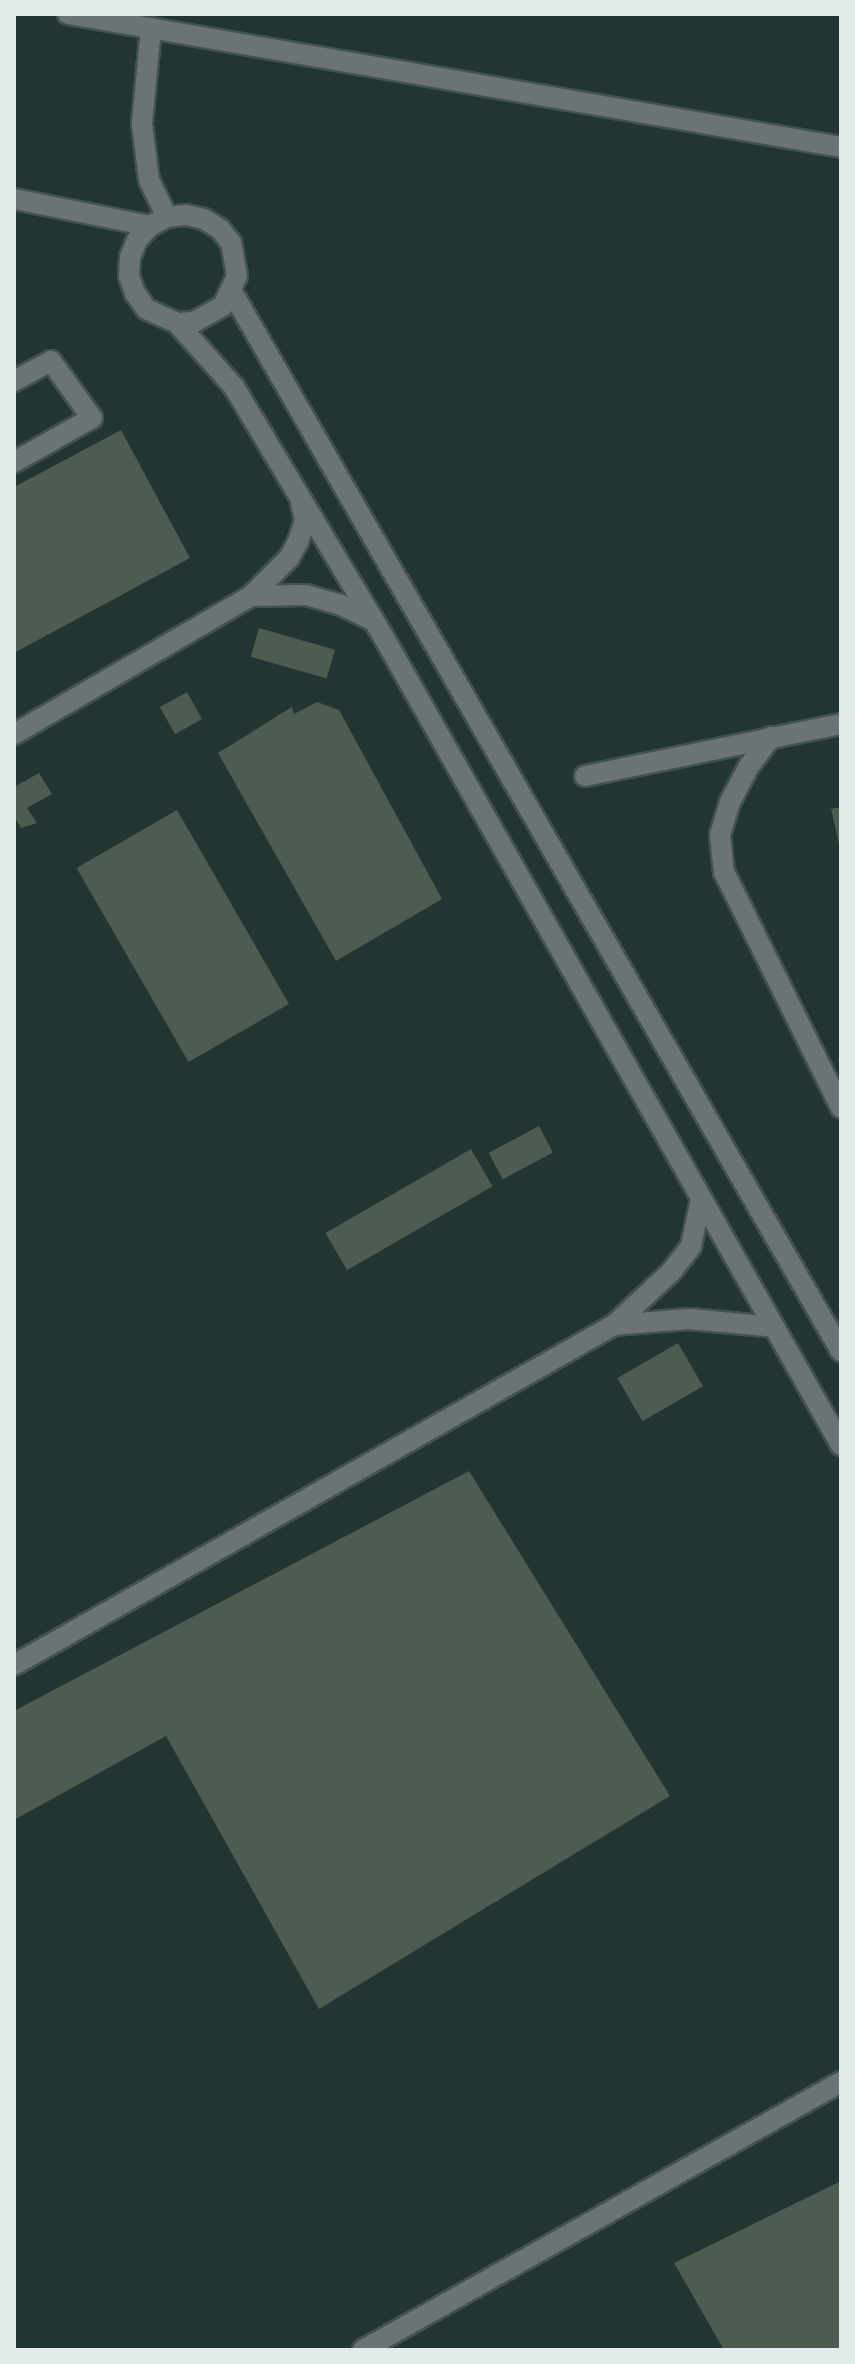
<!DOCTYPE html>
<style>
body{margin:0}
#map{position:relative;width:855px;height:2364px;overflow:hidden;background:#233533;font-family:"Archivo Narrow",sans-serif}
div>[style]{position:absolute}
.building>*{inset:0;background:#4d5b50;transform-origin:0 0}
.roads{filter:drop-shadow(2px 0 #415250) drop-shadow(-2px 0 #415250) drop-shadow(0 2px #415250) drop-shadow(0 -2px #415250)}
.minor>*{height:20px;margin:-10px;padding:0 10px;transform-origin:10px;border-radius:10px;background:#6b7376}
span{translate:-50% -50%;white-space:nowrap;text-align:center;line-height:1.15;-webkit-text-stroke:8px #233533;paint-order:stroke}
.frame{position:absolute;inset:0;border:16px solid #e1ecea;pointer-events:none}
</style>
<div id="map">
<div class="building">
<i style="clip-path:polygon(121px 430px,190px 558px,14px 653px,14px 487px)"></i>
<i style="left:259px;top:628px;width:79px;height:30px;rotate:16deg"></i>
<i style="left:187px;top:692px;width:31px;height:31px;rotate:61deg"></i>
<i style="clip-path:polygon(317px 702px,339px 710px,442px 899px,336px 961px,218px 753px,292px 707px,294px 714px)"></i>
<i style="clip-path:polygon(39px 773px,52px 794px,27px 808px,37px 823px,21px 828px,14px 816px,14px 787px)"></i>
<i style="clip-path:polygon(841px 807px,841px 848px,840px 848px,831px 809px)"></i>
<i style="left:177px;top:810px;width:224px;height:116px;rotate:60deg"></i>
<i style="left:539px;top:1126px;width:30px;height:57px;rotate:62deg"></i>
<i style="left:471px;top:1149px;width:43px;height:168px;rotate:60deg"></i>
<i style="left:678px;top:1343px;width:50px;height:70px;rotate:60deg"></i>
<i style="clip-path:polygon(469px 1471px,670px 1796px,319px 2009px,166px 1736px,14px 1820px,14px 1711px)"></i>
<i style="clip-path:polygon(841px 2181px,841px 2350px,724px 2350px,674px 2263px)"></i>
</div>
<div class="roads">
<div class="minor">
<i style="left:68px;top:14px;width:784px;rotate:9.76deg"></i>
<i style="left:151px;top:28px;width:96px;rotate:95.4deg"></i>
<i style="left:142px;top:124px;width:56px;rotate:82.9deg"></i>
<i style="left:149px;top:180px;width:41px;rotate:64.1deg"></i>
<i style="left:14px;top:199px;width:139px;rotate:11.2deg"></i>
<i style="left:232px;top:292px;width:1222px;rotate:60.1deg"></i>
<i style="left:177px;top:323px;width:17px;rotate:-3deg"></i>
<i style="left:194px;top:322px;width:33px;rotate:-29deg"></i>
<i style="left:223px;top:306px;width:33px;rotate:-65deg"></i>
<i style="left:237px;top:276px;width:34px;rotate:-100deg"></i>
<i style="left:231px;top:243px;width:18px;rotate:-128deg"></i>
<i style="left:220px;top:229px;width:19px;rotate:-148deg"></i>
<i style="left:204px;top:219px;width:18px;rotate:-167deg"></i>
<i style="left:186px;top:215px;width:19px;rotate:174deg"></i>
<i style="left:167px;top:217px;width:19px;rotate:152deg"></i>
<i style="left:150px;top:226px;width:19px;rotate:133deg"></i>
<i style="left:137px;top:240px;width:18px;rotate:112deg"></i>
<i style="left:130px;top:257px;width:19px;rotate:93deg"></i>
<i style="left:129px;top:276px;width:18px;rotate:71deg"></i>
<i style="left:135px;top:293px;width:19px;rotate:55deg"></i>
<i style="left:146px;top:309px;width:34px;rotate:24deg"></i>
<i style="left:177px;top:323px;width:86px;rotate:48.3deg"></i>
<i style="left:234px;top:387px;width:290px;rotate:59.1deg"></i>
<i style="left:383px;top:636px;width:930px;rotate:60.48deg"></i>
<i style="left:14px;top:381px;width:42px;rotate:-28.4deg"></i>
<i style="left:51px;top:361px;width:70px;rotate:54.3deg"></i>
<i style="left:92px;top:418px;width:90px;rotate:150.6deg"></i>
<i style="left:251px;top:596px;width:55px;rotate:-1deg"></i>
<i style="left:306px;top:595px;width:36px;rotate:16deg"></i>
<i style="left:341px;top:605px;width:37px;rotate:26deg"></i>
<i style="left:14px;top:734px;width:274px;rotate:-30.2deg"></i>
<i style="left:251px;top:596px;width:54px;rotate:-45deg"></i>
<i style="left:289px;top:558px;width:18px;rotate:-61deg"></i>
<i style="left:298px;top:542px;width:23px;rotate:-72deg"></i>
<i style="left:305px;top:520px;width:18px;rotate:-103deg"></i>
<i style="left:771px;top:737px;width:36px;rotate:127deg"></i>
<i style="left:749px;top:766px;width:41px;rotate:117.8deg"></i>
<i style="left:730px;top:802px;width:34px;rotate:107deg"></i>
<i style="left:720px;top:835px;width:37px;rotate:84deg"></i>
<i style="left:724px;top:872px;width:263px;rotate:63.6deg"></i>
<i style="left:585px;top:776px;width:261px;rotate:-11.5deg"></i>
<i style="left:614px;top:1325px;width:76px;rotate:-4.5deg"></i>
<i style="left:690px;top:1319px;width:84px;rotate:5.4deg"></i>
<i style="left:14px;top:1665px;width:690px;rotate:-29.54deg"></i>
<i style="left:614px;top:1325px;width:78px;rotate:-42.9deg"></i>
<i style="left:671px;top:1272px;width:33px;rotate:-52deg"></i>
<i style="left:691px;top:1246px;width:48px;rotate:-78deg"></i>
<i style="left:363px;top:2350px;width:548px;rotate:-29.28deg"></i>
</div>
</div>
<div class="frame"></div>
</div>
